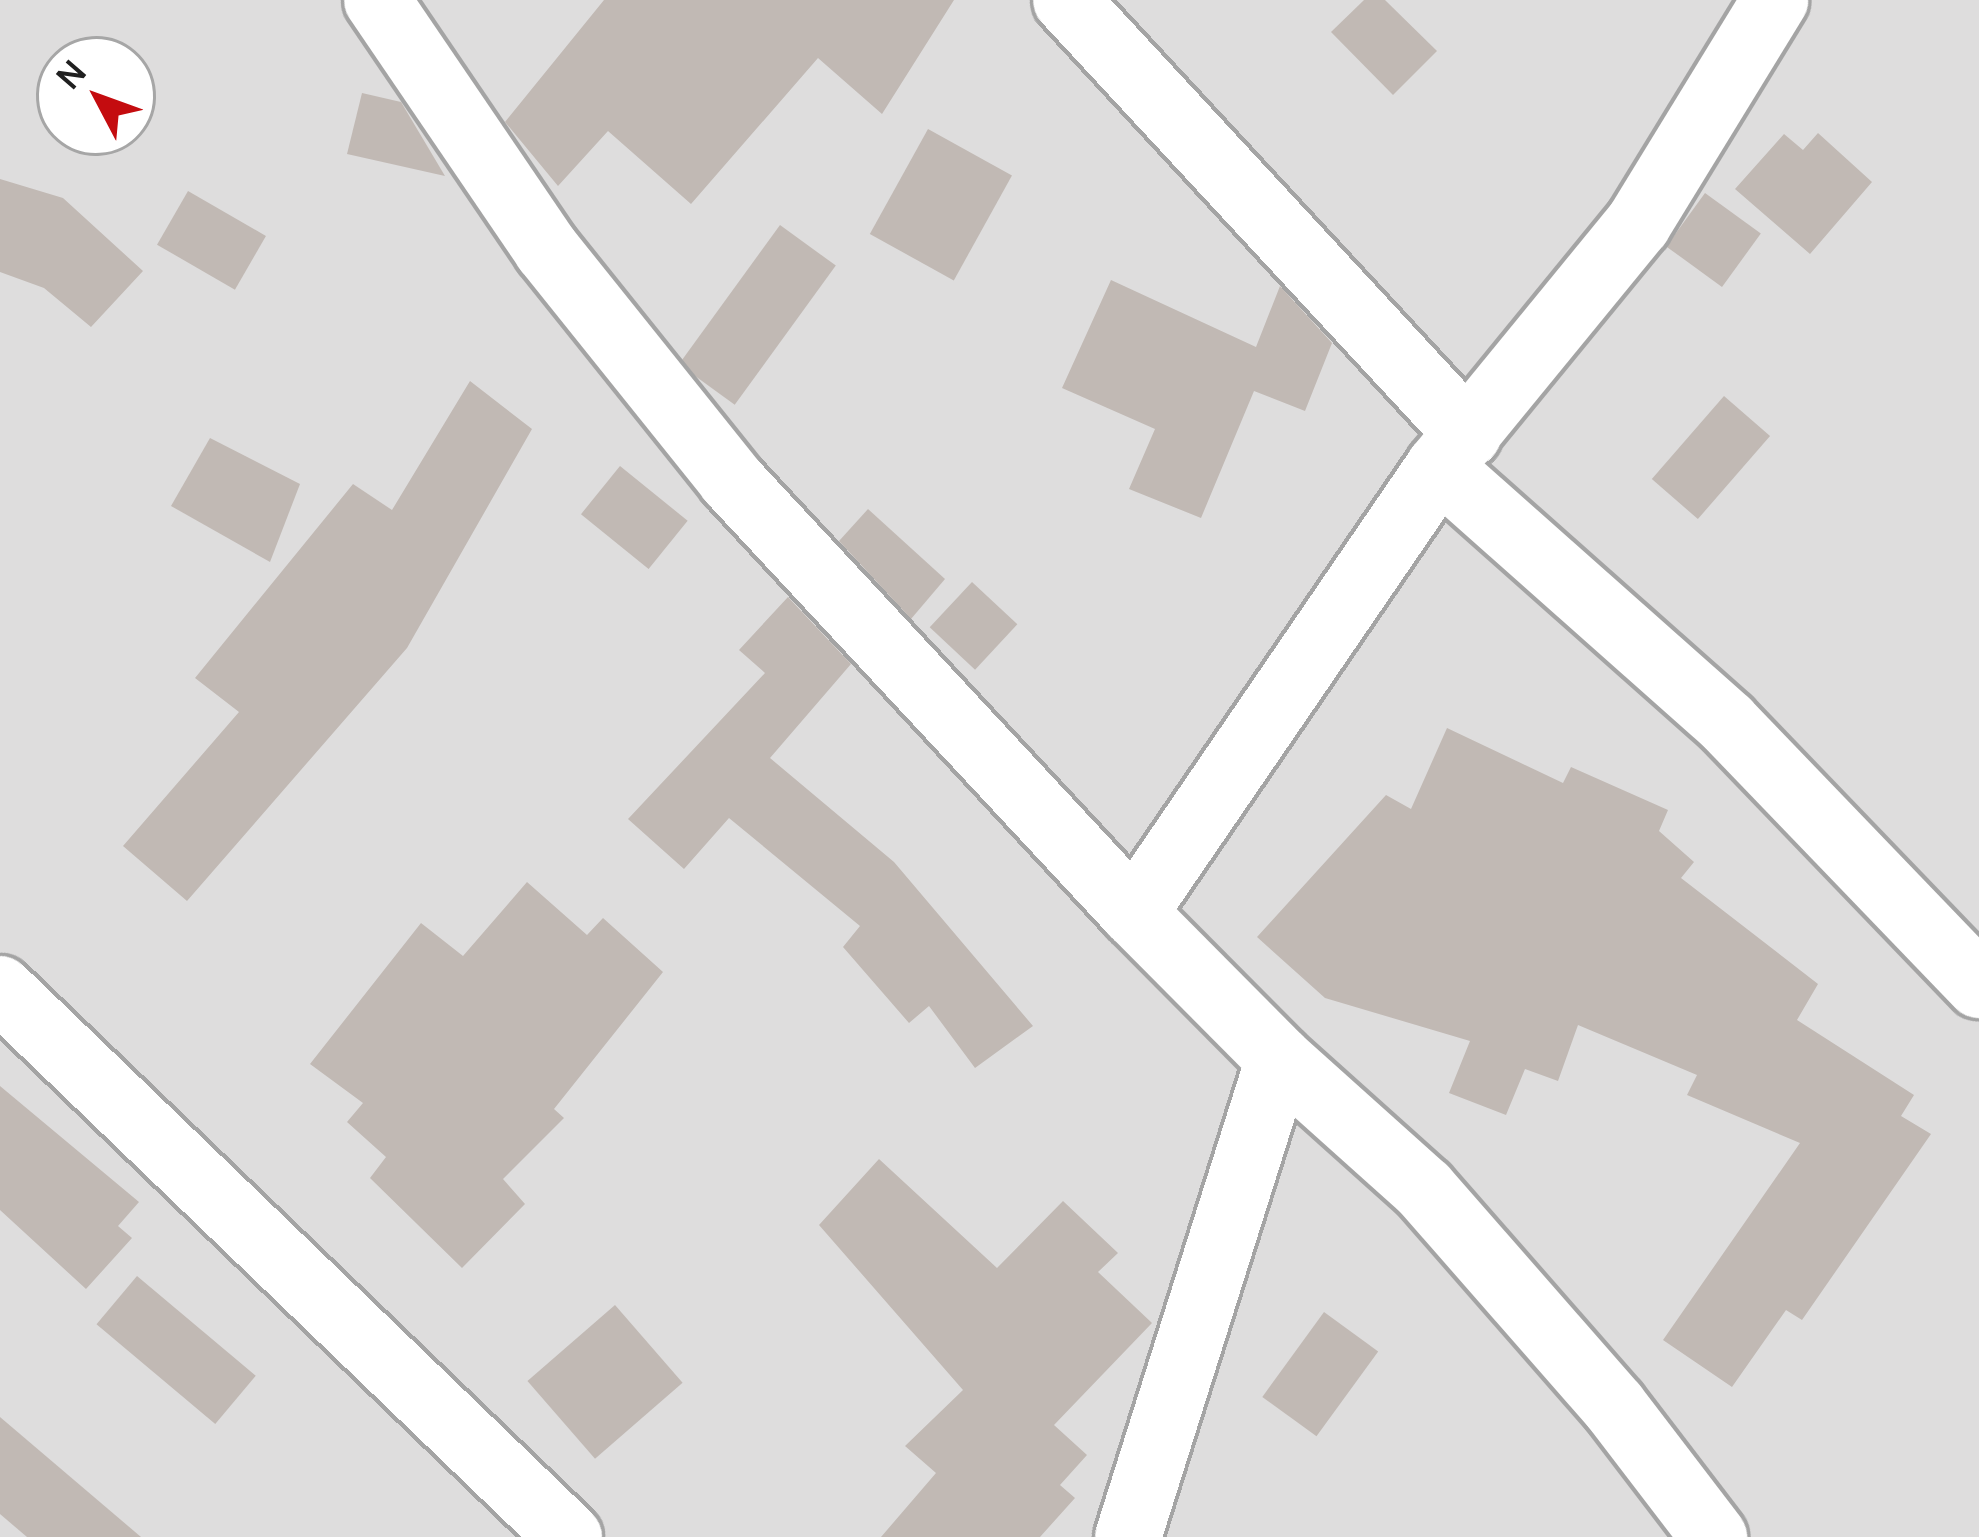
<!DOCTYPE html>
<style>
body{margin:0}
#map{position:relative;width:1979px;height:1537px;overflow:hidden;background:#f0ede7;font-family:Manrope,sans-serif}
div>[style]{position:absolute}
.residential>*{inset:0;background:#dedddd}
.building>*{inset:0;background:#c1b9b4;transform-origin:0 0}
.roads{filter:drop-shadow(3px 0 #a4a4a4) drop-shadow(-3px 0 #a4a4a4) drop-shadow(0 3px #a4a4a4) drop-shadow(0 -3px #a4a4a4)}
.minor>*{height:66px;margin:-33px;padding:0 33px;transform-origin:33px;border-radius:33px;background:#fff}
span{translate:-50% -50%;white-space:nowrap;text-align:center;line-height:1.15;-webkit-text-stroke:10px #fff;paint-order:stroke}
.north{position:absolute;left:36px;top:36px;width:120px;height:120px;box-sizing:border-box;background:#fff;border:3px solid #a6a6a6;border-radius:50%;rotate:311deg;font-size:33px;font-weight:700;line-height:48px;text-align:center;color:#202020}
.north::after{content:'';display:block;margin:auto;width:42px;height:54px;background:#c40c0f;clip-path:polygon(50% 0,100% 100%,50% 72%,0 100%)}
</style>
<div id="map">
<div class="residential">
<i style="clip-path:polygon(evenodd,0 0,1979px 0,1979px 1537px,0 1537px,0 0,60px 60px,132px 60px,132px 132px,60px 132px,60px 60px)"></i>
</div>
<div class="building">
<i style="clip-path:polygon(604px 0,954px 0,882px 114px,818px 58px,691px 204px,608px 131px,558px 186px,505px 122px)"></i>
<i style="clip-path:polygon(1364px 0,1385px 0,1437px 51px,1393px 95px,1331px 32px)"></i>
<i style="clip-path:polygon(362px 93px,401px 102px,445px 176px,347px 154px)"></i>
<i style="left:928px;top:129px;width:96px;height:120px;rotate:29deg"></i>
<i style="clip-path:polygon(1818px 133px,1872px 182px,1810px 254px,1735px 189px,1784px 134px,1803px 150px)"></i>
<i style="clip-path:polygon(0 179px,63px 198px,143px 271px,91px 327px,44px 288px,0 272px)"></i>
<i style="left:188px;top:191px;width:90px;height:62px;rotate:30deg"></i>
<i style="left:1705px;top:193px;width:69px;height:66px;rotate:36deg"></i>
<i style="left:780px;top:225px;width:69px;height:172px;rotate:36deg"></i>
<i style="clip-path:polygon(1111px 280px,1256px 347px,1280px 286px,1332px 343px,1305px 411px,1254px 391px,1201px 518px,1129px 489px,1155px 429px,1062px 388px)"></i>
<i style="clip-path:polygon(470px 381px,532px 429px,407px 648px,187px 901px,123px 846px,239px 712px,195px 678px,353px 484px,392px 510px)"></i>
<i style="left:1724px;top:396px;width:61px;height:110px;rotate:41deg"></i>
<i style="clip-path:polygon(210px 438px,300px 484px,270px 562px,171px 506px)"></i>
<i style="left:620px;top:466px;width:87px;height:62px;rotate:39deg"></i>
<i style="clip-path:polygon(868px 509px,945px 579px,911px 619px,839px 541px)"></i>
<i style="left:972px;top:582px;width:62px;height:62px;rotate:43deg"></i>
<i style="clip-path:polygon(788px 597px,851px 664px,770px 758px,894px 862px,1033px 1026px,975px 1068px,929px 1006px,909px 1023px,843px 947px,860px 926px,729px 818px,684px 869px,628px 819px,765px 673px,739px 650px)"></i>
<i style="clip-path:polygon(1447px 728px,1563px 783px,1571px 767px,1668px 810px,1659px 831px,1694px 862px,1681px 878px,1818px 984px,1797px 1020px,1914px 1095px,1901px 1116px,1931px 1134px,1802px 1320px,1786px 1310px,1732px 1387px,1663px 1340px,1800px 1143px,1687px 1095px,1697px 1075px,1578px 1025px,1558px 1081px,1525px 1069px,1506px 1115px,1449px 1093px,1470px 1041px,1325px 998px,1257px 937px,1386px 795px,1411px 809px)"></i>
<i style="clip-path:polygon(527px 882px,587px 935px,603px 918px,663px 972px,554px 1109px,564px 1118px,503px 1179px,525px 1204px,462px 1268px,370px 1178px,386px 1157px,347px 1122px,363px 1103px,310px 1064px,421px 923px,463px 956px)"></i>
<i style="clip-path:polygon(0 1086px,139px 1202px,118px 1226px,132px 1238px,86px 1289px,0 1210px)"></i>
<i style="clip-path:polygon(879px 1159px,997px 1268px,1063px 1201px,1118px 1253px,1098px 1272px,1152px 1323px,1054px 1425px,1087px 1455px,1060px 1485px,1075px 1498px,1040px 1537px,881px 1537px,936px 1473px,905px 1446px,963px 1390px,819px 1225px)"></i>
<i style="left:137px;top:1276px;width:155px;height:63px;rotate:40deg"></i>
<i style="left:615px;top:1305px;width:103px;height:116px;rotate:49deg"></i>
<i style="left:1324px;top:1312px;width:67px;height:105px;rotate:36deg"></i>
<i style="clip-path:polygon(0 1417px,141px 1537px,27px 1537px,0 1514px)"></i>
</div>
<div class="roads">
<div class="minor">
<i style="left:377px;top:0;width:302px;rotate:55.8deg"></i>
<i style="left:547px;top:250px;width:295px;rotate:51.3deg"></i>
<i style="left:731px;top:480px;width:592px;rotate:47.06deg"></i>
<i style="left:1134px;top:913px;width:206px;rotate:45.2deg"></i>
<i style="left:1279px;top:1059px;width:195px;rotate:41.9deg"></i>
<i style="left:1424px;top:1189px;width:288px;rotate:48.8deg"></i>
<i style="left:1614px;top:1406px;width:165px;rotate:52.6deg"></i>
<i style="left:1066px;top:0;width:592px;rotate:47.19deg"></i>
<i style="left:1439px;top:467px;width:385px;rotate:41.6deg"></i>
<i style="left:1727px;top:723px;width:364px;rotate:46.1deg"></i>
<i style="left:1134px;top:913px;width:540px;rotate:-55.63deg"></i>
<i style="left:1439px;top:467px;width:314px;rotate:-50.7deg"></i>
<i style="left:1638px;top:224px;width:263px;rotate:-58.5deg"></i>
<i style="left:0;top:989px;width:790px;rotate:43.92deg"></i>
<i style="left:1128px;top:1537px;width:501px;rotate:-72.47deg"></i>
</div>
</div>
<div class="north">N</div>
</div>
